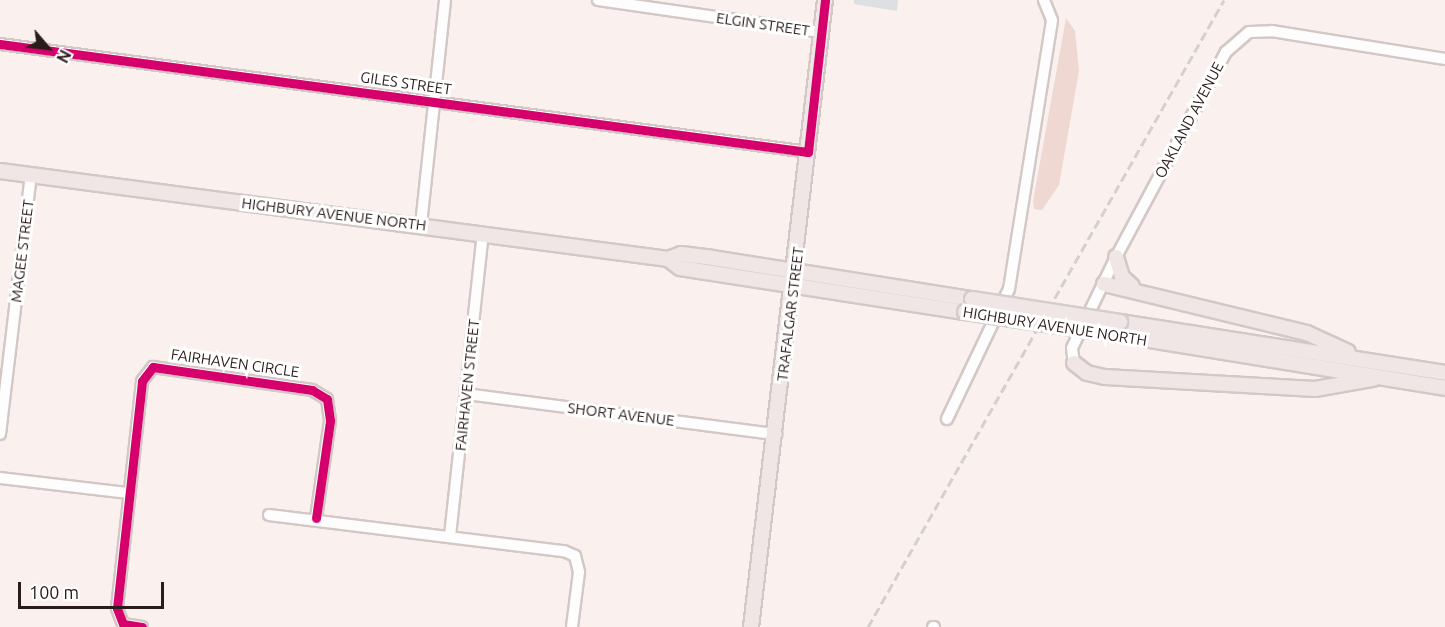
<!DOCTYPE html>
<style>
body{margin:0}
#map{position:relative;width:1445px;height:627px;overflow:hidden;background:#faf1ef;font-family:Ubuntu,sans-serif}
div>[style]{position:absolute}
.green>*{inset:0;background:#efd7d2}
.building>*{inset:0;background:#dde0e1}
.roads{filter:drop-shadow(2px 0 #d3c8c6) drop-shadow(-2px 0 #d3c8c6) drop-shadow(0 2px #d3c8c6) drop-shadow(0 -2px #d3c8c6)}
.minor>*{height:10px;margin:-5px;padding:0 5px;transform-origin:5px;border-radius:5px;background:#fefdfd}
.major>*{height:14px;margin:-7px;padding:0 7px;transform-origin:7px;border-radius:7px;background:#efe6e5}
.rail>*{height:3px;margin-top:-1.5px;transform-origin:0;background:repeating-linear-gradient(90deg,#d3d0cf 0 9px,transparent 0 13.5px)}
.bridges{filter:drop-shadow(2px 0 #d3cdcc) drop-shadow(-2px 0 #d3cdcc) drop-shadow(0 2px #d3cdcc) drop-shadow(0 -2px #d3cdcc)}
.major-bridge>*{height:14px;margin:-7px;padding:0 7px;transform-origin:7px;border-radius:7px;background:#efe6e5}
.cycleway>*{height:9px;margin:-4.5px;padding:0 4.5px;transform-origin:4.5px;border-radius:4.5px;background:#d6006c}
span{translate:-50% -50%;white-space:nowrap;text-align:center;line-height:1.15;-webkit-text-stroke:6px #fff;paint-order:stroke}
.street-label{font-size:15px;color:#2a1c1a}
.north{position:absolute;left:18px;top:18px;width:60px;height:60px;-webkit-text-stroke:4px #fff;paint-order:stroke;rotate:118deg;font-size:16px;font-weight:700;line-height:24px;text-align:center;color:#2a1c1a}
.north::after{content:'';display:block;margin:auto;width:21px;height:27px;background:#2a1c1a;clip-path:polygon(50% 0,100% 100%,50% 72%,0 100%)}
.scale{position:absolute;left:18px;top:582px;width:146px;height:27px;box-sizing:border-box;border:3px solid #2a1c1a;border-top:0;padding-left:8px;font-size:18px;line-height:21px;white-space:nowrap;color:#2a1c1a;-webkit-text-stroke:4px #fff;paint-order:stroke}
</style>
<div id="map">
<div class="green">
<i style="clip-path:polygon(1066px 18px,1075px 31px,1079px 71px,1059px 185px,1042px 210px,1034px 209px,1033px 201px)"></i>
</div>
<div class="building">
<i style="clip-path:polygon(854px 0,898px 0,897px 11px,854px 4px)"></i>
</div>
<div class="roads">
<div class="minor">
<i style="left:598px;top:0;width:225px;rotate:8.2deg"></i>
<i style="left:0;top:44px;width:815px;rotate:7.61deg"></i>
<i style="left:421px;top:225px;width:226px;rotate:-83.9deg"></i>
<i style="left:1074px;top:363px;width:15px;rotate:-98deg"></i>
<i style="left:1072px;top:348px;width:101px;rotate:-64.2deg"></i>
<i style="left:1116px;top:257px;width:233px;rotate:-61.8deg"></i>
<i style="left:1226px;top:52px;width:30px;rotate:-41deg"></i>
<i style="left:1249px;top:32px;width:23px;rotate:-2deg"></i>
<i style="left:1272px;top:31px;width:175px;rotate:9.2deg"></i>
<i style="left:466px;top:394px;width:313px;rotate:7.4deg"></i>
<i style="left:947px;top:419px;width:144px;rotate:-64.5deg"></i>
<i style="left:1009px;top:289px;width:272px;rotate:-80.9deg"></i>
<i style="left:1052px;top:20px;width:22px;rotate:-112deg"></i>
<i style="left:0;top:434px;width:261px;rotate:-83.2deg"></i>
<i style="left:0;top:478px;width:129px;rotate:6.7deg"></i>
<i style="left:269px;top:515px;width:297px;rotate:7deg"></i>
<i style="left:564px;top:551px;width:12px;rotate:24deg"></i>
<i style="left:575px;top:556px;width:16px;rotate:76deg"></i>
<i style="left:579px;top:572px;width:55px;rotate:97.3deg"></i>
<i style="left:450px;top:536px;width:304px;rotate:-83.8deg"></i>
<i style="left:142px;top:627px;width:19px;rotate:-171deg"></i>
<i style="left:123px;top:624px;width:17px;rotate:-111deg"></i>
<i style="left:117px;top:608px;width:228px;rotate:-83.7deg"></i>
<i style="left:142px;top:381px;width:18px;rotate:-52deg"></i>
<i style="left:153px;top:367px;width:161px;rotate:8.2deg"></i>
<i style="left:312px;top:390px;width:17px;rotate:31deg"></i>
<i style="left:327px;top:399px;width:22px;rotate:82deg"></i>
<i style="left:330px;top:421px;width:98px;rotate:98.2deg"></i>
<i style="left:933px;top:627px;width:1px"></i>
</div>
<div class="major">
<i style="left:0;top:171px;width:674px;rotate:7.5deg"></i>
<i style="left:668px;top:259px;width:14px;rotate:-21deg"></i>
<i style="left:681px;top:254px;width:31px;rotate:7deg"></i>
<i style="left:712px;top:258px;width:263px;rotate:9deg"></i>
<i style="left:1116px;top:257px;width:21px;rotate:73deg"></i>
<i style="left:1122px;top:277px;width:13px;rotate:42deg"></i>
<i style="left:668px;top:259px;width:15px;rotate:37deg"></i>
<i style="left:680px;top:268px;width:288px;rotate:8.8deg"></i>
<i style="left:1104px;top:284px;width:209px;rotate:13.6deg"></i>
<i style="left:1307px;top:333px;width:45px;rotate:24.9deg"></i>
<i style="left:1120px;top:322px;width:329px;rotate:8.9deg"></i>
<i style="left:1113px;top:334px;width:336px;rotate:9.2deg"></i>
<i style="left:1074px;top:363px;width:16px;rotate:38deg"></i>
<i style="left:1087px;top:373px;width:18px;rotate:13deg"></i>
<i style="left:1105px;top:377px;width:210px;rotate:3.3deg"></i>
<i style="left:1315px;top:389px;width:59px;rotate:-9.8deg"></i>
<i style="left:751px;top:627px;width:631px;rotate:-83.27deg"></i>
</div>
</div>
<div class="rail">
<i style="left:868px;top:627px;width:721px;rotate:-60.41deg"></i>
</div>
<div class="bridges">
<div class="major-bridge">
<i style="left:972px;top:299px;width:150px;rotate:8.8deg"></i>
<i style="left:965px;top:312px;width:150px;rotate:8.5deg"></i>
</div>
</div>
<div class="cycleway">
<i style="left:0;top:44px;width:815px;rotate:7.61deg"></i>
<i style="left:808px;top:152px;width:153px;rotate:-83.6deg"></i>
<i style="left:142px;top:627px;width:19px;rotate:-171deg"></i>
<i style="left:123px;top:624px;width:17px;rotate:-111deg"></i>
<i style="left:117px;top:608px;width:228px;rotate:-83.7deg"></i>
<i style="left:142px;top:381px;width:18px;rotate:-52deg"></i>
<i style="left:153px;top:367px;width:161px;rotate:8.2deg"></i>
<i style="left:312px;top:390px;width:17px;rotate:31deg"></i>
<i style="left:327px;top:399px;width:22px;rotate:82deg"></i>
<i style="left:330px;top:421px;width:98px;rotate:98.2deg"></i>
</div>
<div class="street-label">
<span style="left:763px;top:24px;rotate:8deg">ELGIN STREET</span>
<span style="left:406px;top:83px;rotate:8deg">GILES STREET</span>
<span style="left:1189px;top:120px;rotate:-62deg">OAKLAND AVENUE</span>
<span style="left:334px;top:214px;rotate:7deg">HIGHBURY AVENUE NORTH</span>
<span style="left:22px;top:251px;rotate:-83deg">MAGEE STREET</span>
<span style="left:790px;top:314px;rotate:-83deg">TRAFALGAR STREET</span>
<span style="left:1055px;top:326px;rotate:9deg">HIGHBURY AVENUE NORTH</span>
<span style="left:235px;top:363px;rotate:8deg">FAIRHAVEN CIRCLE</span>
<span style="left:467px;top:385px;rotate:-84deg">FAIRHAVEN STREET</span>
<span style="left:621px;top:414px;rotate:7deg">SHORT AVENUE</span>
</div>
<div class="north">N</div>
<div class="scale">100 m</div>
</div>
